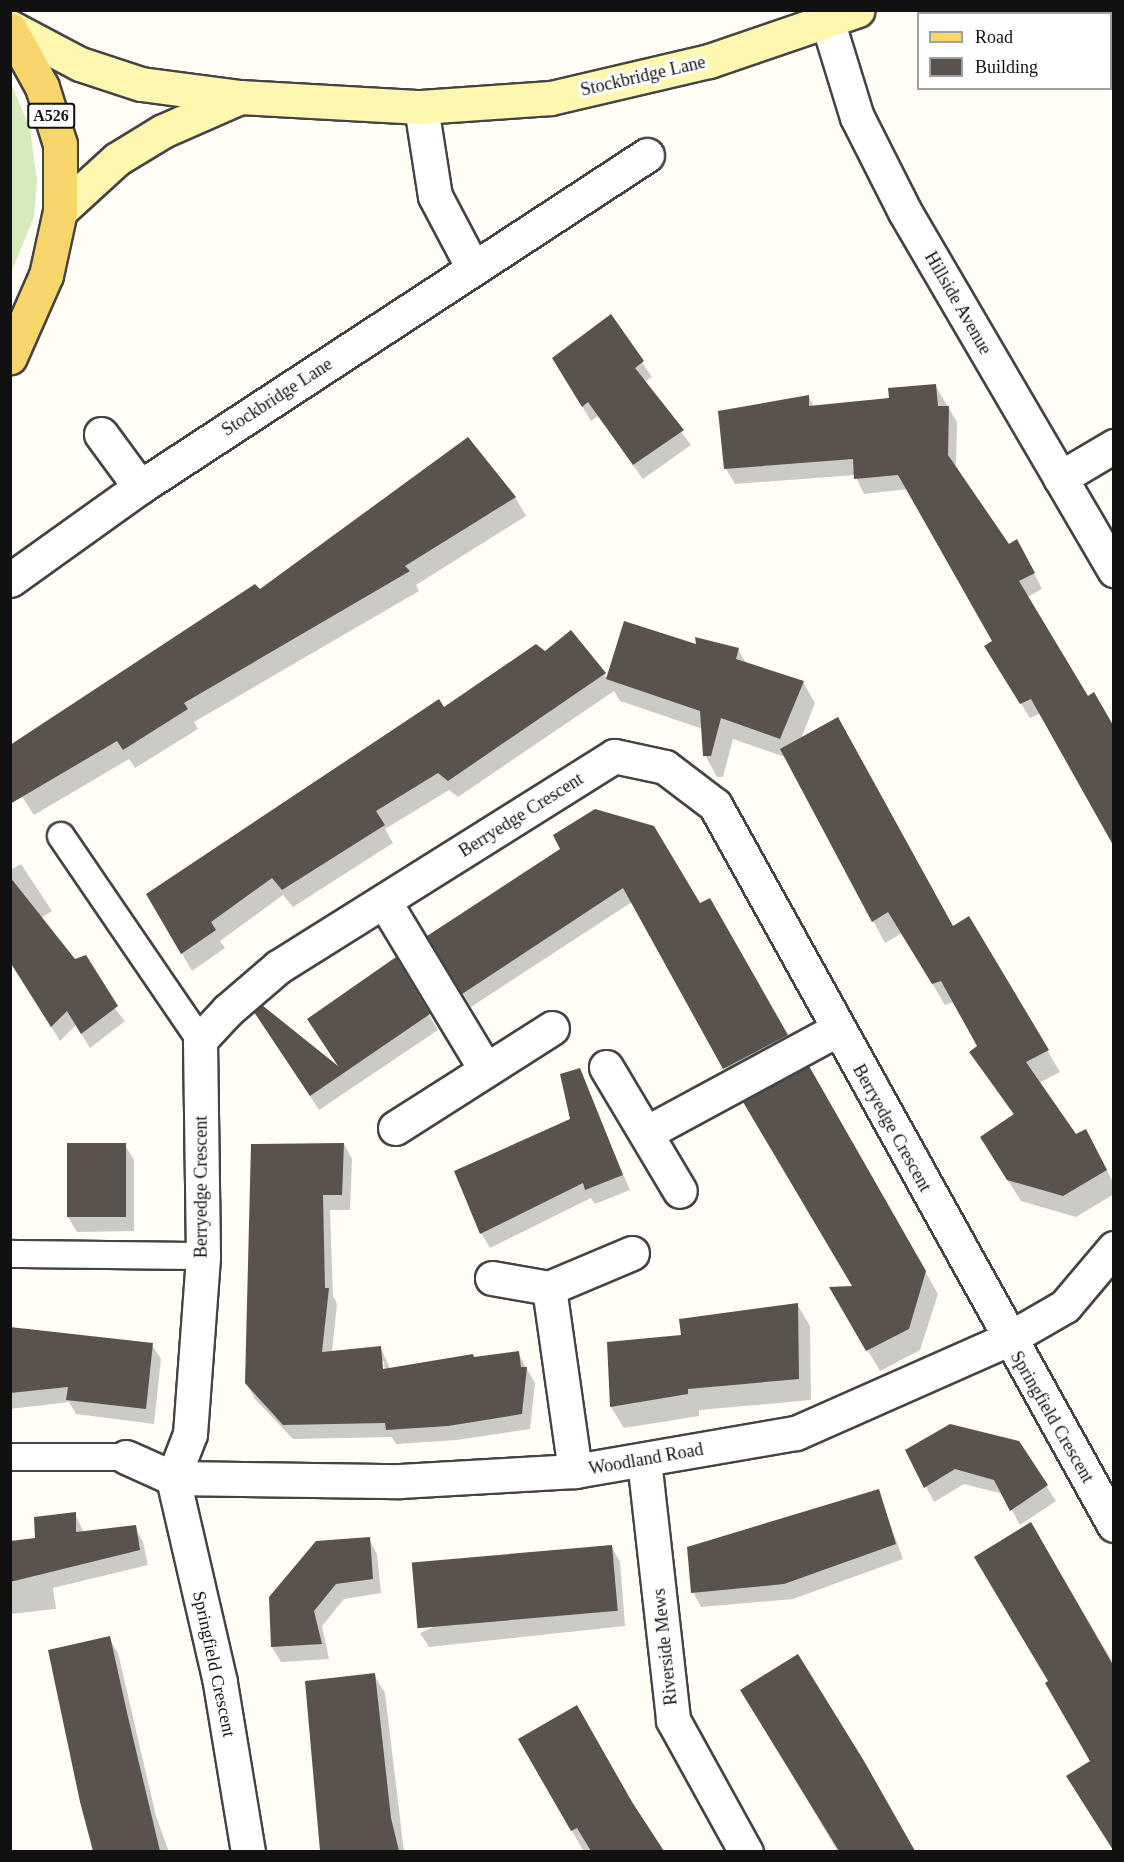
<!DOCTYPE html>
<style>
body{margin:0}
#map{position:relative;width:1124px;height:1862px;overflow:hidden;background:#fffdf5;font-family:"Times New Roman",serif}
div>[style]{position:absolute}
.green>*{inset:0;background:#d5ebbd}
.shadow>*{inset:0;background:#0003}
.building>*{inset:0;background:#5a524d;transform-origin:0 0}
.roads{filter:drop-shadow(2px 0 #444) drop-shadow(-2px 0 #444) drop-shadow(0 2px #444) drop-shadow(0 -2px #444)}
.lane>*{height:26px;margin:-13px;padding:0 13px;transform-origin:13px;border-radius:13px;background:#fff}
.street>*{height:33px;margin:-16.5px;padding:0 16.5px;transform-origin:16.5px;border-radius:16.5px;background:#fff}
.secondary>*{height:33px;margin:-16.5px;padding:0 16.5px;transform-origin:16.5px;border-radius:16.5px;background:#fff6b0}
.primary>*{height:33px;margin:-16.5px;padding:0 16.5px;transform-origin:16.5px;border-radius:16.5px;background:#f9d66b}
span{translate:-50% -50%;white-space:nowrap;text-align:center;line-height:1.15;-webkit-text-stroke:6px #fff;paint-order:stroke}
.shield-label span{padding:2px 4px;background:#fff;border:2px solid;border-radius:4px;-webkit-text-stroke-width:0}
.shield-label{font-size:16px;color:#111;font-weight:700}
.street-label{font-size:18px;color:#111}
.frame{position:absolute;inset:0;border:12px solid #111;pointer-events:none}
.legend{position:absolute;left:917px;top:12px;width:195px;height:78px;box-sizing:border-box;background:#fff;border:2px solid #a0a0a0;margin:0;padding:8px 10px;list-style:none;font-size:18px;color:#111}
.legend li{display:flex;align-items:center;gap:12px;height:30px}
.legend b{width:30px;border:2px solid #a0a0a0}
</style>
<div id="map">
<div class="green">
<i style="clip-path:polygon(10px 81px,30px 128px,37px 182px,34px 217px,11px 273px)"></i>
</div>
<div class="shadow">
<i style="clip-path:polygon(611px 317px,652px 377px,644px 382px,691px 445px,643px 479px,598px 416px,591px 421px,562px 373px)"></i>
<i style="clip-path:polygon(935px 385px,957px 422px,956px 469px,1009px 546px,1025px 556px,1042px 589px,1027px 597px,1087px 698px,1093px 694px,1114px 728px,1114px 840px,1041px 713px,1030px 718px,994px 661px,994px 642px,908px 489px,864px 494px,855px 475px,735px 484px,726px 469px,719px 412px,809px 397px,814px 407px,890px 399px)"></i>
<i style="clip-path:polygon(515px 497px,526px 516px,416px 585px,419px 591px,194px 722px,198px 729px,135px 768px,129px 759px,34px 815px,10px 778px,260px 591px)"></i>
<i style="clip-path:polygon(697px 646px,738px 649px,746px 663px,803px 682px,815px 703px,801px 739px,1047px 1050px,1060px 1072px,1039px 1083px,1076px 1136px,1098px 1153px,1114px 1184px,1114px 1194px,1076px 1217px,1021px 1201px,994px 1159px,1014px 1116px,971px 1052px,979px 1046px,954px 1002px,945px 1005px,902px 933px,885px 943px,785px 757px,733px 739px,723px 777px,717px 777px,705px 755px,703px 729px,620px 701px,614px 691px,458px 797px,449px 790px,385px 829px,393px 843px,293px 907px,283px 895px,220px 941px,225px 948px,192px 971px,148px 894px,444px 709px,545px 653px,604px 674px,607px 679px)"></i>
<i style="clip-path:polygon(653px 827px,699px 905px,709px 900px,795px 1050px,733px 1082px,632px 902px,471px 1007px,429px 936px)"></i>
<i style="clip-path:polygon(21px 864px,52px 911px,41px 918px,125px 1021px,90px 1048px,76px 1025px,60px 1041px,10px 961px,10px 870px)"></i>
<i style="clip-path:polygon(395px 959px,438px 1030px,319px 1110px,265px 1027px,340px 1069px,309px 1020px)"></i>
<i style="clip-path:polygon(808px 1068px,938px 1294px,920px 1350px,880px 1371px,831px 1289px,854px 1288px)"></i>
<i style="clip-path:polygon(579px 1070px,630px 1190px,595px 1204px,591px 1198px,490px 1248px,481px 1233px,571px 1120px)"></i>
<i style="clip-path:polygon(evenodd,344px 1144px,352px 1159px,350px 1210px,330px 1210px,333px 1296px,337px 1304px,332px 1352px,381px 1348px,390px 1369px,518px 1353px,535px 1383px,530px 1429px,457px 1440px,396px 1444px,392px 1437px,293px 1439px,255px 1399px,246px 1383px,344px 1144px,381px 1361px,384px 1361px,385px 1376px,382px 1376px,381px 1361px)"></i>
<i style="clip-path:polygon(68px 1145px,125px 1145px,134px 1160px,134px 1231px,77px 1232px,68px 1217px)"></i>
<i style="clip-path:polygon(797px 1304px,810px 1326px,811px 1400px,699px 1410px,699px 1416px,624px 1428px,611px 1407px,682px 1337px)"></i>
<i style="clip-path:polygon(10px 1332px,152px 1345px,161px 1359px,154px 1424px,76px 1414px,69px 1402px,10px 1409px)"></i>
<i style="clip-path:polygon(1018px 1443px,1056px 1501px,1020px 1525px,1003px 1494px,964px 1484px,934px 1502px,907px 1451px)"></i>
<i style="clip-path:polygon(878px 1490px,903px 1559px,793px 1599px,701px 1607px,693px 1592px)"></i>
<i style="clip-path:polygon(75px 1514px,84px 1533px,135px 1527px,143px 1542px,148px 1565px,53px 1588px,56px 1609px,10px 1614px,10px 1542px,37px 1539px)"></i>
<i style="clip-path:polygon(1031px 1524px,1114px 1664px,1114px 1823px,1102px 1830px,1092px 1762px,1050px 1682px)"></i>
<i style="clip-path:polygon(369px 1539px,377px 1554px,381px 1593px,344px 1599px,322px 1626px,329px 1659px,281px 1662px,272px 1647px,270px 1598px)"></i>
<i style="clip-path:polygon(612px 1547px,620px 1562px,625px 1626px,429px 1647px,420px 1633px)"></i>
<i style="clip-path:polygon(109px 1638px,118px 1653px,156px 1816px,169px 1852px,93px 1852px,49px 1651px)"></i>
<i style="clip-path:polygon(798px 1656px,913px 1852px,838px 1852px,751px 1705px)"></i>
<i style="clip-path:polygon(374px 1675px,385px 1693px,404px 1852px,327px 1852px,320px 1839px)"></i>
<i style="clip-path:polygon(576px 1707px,662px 1852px,584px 1852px,520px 1739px)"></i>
</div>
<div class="building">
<i style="clip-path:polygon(611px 314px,644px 361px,635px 368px,684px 430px,633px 465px,588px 402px,582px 407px,552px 358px)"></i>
<i style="clip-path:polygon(936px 384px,938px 406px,949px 406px,948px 455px,1009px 544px,1017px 539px,1035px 573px,1019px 581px,1088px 696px,1094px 692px,1113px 725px,1113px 845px,1031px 699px,1020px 704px,984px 646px,992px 641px,898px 475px,854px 479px,853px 459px,724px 469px,718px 411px,809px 395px,809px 406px,889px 398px,888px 388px)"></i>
<i style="clip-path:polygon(468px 437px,516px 497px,405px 566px,410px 571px,184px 703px,188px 709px,123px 750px,117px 741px,10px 804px,10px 745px,255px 584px,260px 589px)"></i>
<i style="clip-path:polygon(624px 621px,696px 644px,695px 637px,739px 648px,736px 659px,804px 681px,780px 739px,721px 718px,711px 756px,703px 756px,700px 711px,606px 679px)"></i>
<i style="clip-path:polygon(571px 630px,606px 673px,448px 781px,438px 773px,376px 811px,385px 825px,282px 890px,272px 878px,211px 922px,216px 930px,181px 954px,146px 894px,439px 699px,444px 707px,536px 644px,545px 651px)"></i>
<i style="clip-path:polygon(838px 717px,953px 926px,969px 916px,1049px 1050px,1026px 1062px,1076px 1134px,1086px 1129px,1107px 1170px,1063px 1196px,1007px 1180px,980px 1137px,1014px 1114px,969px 1052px,977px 1046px,941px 981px,932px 984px,888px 912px,872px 922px,780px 749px)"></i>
<i style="clip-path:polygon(595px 809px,654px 826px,700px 903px,710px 898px,788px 1035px,723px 1069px,623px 888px,462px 994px,427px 936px,560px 849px,553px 835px)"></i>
<i style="clip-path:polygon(10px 877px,75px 959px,86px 955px,118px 1006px,81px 1034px,67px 1011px,51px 1027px,10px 962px)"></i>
<i style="clip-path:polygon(396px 957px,430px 1014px,310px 1096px,254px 1012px,262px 1005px,338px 1066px,307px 1019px)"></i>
<i style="clip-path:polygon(809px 1066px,926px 1271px,909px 1329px,866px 1351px,829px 1287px,852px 1286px,743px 1102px)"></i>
<i style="clip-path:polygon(580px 1068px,623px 1175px,585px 1190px,583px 1183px,480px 1234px,454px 1171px,570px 1119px,560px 1074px)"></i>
<i style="left:67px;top:1143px;width:59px;height:74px"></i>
<i style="clip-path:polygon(344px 1143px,342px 1195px,323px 1195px,325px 1288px,329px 1288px,322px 1352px,381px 1346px,383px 1369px,473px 1354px,474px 1357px,519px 1351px,521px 1367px,527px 1367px,522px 1414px,448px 1426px,386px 1430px,385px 1423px,283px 1425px,245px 1383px,251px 1144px)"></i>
<i style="clip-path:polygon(798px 1303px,799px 1379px,688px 1389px,688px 1394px,610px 1407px,607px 1342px,681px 1335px,679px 1319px)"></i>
<i style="clip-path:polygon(10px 1327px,153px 1343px,146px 1409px,66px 1400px,68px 1387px,10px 1393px)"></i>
<i style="clip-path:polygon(950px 1424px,1019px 1441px,1048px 1485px,1010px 1511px,994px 1480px,955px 1469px,924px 1488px,905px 1450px)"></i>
<i style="clip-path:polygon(879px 1489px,896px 1544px,784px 1584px,691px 1593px,687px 1547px)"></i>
<i style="clip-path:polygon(76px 1512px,76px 1532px,136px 1525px,140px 1550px,10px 1582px,10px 1541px,35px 1538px,34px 1517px)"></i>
<i style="clip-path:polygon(1031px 1522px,1113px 1665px,1113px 1850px,1066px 1776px,1090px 1761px,1045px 1683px,1048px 1681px,974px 1557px)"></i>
<i style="clip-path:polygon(370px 1537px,373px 1579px,336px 1584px,314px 1611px,322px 1644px,271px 1647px,269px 1597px,316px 1541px)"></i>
<i style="left:612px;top:1545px;width:66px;height:201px;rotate:85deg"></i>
<i style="clip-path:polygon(110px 1636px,128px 1717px,160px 1851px,93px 1851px,80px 1802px,48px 1650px)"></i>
<i style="clip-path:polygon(798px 1654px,864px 1761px,915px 1851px,839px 1851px,740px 1690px)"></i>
<i style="clip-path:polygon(375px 1673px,391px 1818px,399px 1851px,320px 1851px,305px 1681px)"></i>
<i style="clip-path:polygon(577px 1705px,632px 1802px,664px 1851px,591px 1851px,577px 1828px,571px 1831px,518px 1739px)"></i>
</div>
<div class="roads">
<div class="lane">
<i style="left:61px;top:836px;width:247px;rotate:55.7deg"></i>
<i style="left:10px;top:1254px;width:193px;rotate:0.6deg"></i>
<i style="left:10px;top:1457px;width:116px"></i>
</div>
<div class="street">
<i style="left:824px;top:10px;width:112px;rotate:72.9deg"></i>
<i style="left:857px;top:117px;width:106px;rotate:63.2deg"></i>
<i style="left:905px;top:212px;width:415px;rotate:59.7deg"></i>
<i style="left:421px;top:107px;width:90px;rotate:81.1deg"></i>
<i style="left:435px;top:196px;width:81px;rotate:62.2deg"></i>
<i style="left:101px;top:434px;width:66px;rotate:53.7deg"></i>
<i style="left:1060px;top:478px;width:63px;rotate:-30.7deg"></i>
<i style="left:10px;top:580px;width:160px;rotate:-35.6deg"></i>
<i style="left:140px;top:487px;width:606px;rotate:-33.22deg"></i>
<i style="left:384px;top:901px;width:197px;rotate:58.9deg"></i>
<i style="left:606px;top:1067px;width:144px;rotate:59.2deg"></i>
<i style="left:395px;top:1128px;width:186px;rotate:-32.5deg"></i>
<i style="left:646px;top:1133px;width:218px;rotate:-28.4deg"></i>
<i style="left:492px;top:1278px;width:58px;rotate:10deg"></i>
<i style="left:549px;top:1288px;width:90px;rotate:-22.9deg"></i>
<i style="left:549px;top:1288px;width:185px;rotate:81.9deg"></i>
<i style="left:126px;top:1457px;width:51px;rotate:24.1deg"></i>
<i style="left:173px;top:1478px;width:227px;rotate:0.8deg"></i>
<i style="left:400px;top:1481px;width:175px;rotate:-3.3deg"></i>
<i style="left:575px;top:1471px;width:224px;rotate:-9.8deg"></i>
<i style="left:796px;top:1433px;width:232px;rotate:-23.9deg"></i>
<i style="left:1008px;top:1339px;width:66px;rotate:-30.1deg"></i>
<i style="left:1065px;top:1306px;width:76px;rotate:-49.8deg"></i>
<i style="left:644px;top:1460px;width:262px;rotate:83.6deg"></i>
<i style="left:673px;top:1720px;width:151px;rotate:61.1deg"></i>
<i style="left:248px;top:1852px;width:172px;rotate:-99.4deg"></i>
<i style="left:220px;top:1682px;width:209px;rotate:-103deg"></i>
<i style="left:173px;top:1478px;width:47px;rotate:-68.9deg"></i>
<i style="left:190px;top:1434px;width:178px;rotate:-85.8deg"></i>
<i style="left:203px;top:1256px;width:216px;rotate:-90.8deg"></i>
<i style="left:200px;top:1040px;width:41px;rotate:-47deg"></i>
<i style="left:228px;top:1010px;width:66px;rotate:-40.7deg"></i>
<i style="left:278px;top:967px;width:397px;rotate:-32.1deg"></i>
<i style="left:614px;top:756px;width:52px;rotate:12.2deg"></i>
<i style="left:665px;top:767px;width:63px;rotate:37.2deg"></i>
<i style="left:715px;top:805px;width:823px;rotate:61.01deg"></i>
</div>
<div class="secondary">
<i style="left:10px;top:27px;width:79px;rotate:27.9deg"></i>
<i style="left:80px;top:64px;width:64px;rotate:18.2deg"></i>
<i style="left:141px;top:84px;width:100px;rotate:7.5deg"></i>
<i style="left:240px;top:97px;width:181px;rotate:3.2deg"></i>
<i style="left:421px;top:107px;width:130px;rotate:-4deg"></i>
<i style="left:551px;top:98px;width:162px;rotate:-13.2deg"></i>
<i style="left:709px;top:61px;width:157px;rotate:-18.9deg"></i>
<i style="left:60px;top:211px;width:77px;rotate:-42.4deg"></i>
<i style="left:117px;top:159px;width:54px;rotate:-31.3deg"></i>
<i style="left:163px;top:131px;width:84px;rotate:-23.8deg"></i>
</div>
<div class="primary">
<i style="left:10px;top:29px;width:66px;rotate:61.1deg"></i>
<i style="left:42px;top:87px;width:60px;rotate:72.5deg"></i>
<i style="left:60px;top:144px;width:67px;rotate:90deg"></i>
<i style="left:60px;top:211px;width:66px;rotate:102.3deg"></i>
<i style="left:46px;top:275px;width:90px;rotate:113.7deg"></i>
</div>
</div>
<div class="shield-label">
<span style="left:51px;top:116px">A526</span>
</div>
<div class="street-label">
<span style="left:643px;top:76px;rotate:-13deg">Stockbridge Lane</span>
<span style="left:958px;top:303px;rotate:60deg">Hillside Avenue</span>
<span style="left:277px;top:397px;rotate:-33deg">Stockbridge Lane</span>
<span style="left:521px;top:815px;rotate:-32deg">Berryedge Crescent</span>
<span style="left:892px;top:1128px;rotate:61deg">Berryedge Crescent</span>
<span style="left:201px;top:1187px;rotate:-90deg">Berryedge Crescent</span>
<span style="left:1052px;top:1417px;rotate:60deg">Springfield Crescent</span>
<span style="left:646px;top:1459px;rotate:-10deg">Woodland Road</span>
<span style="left:665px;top:1647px;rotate:-96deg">Riverside Mews</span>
<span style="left:214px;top:1664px;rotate:78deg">Springfield Crescent</span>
</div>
<div class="frame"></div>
<ul class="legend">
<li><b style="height:8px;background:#f9d66b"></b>Road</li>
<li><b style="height:16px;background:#5a524d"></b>Building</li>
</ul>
</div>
